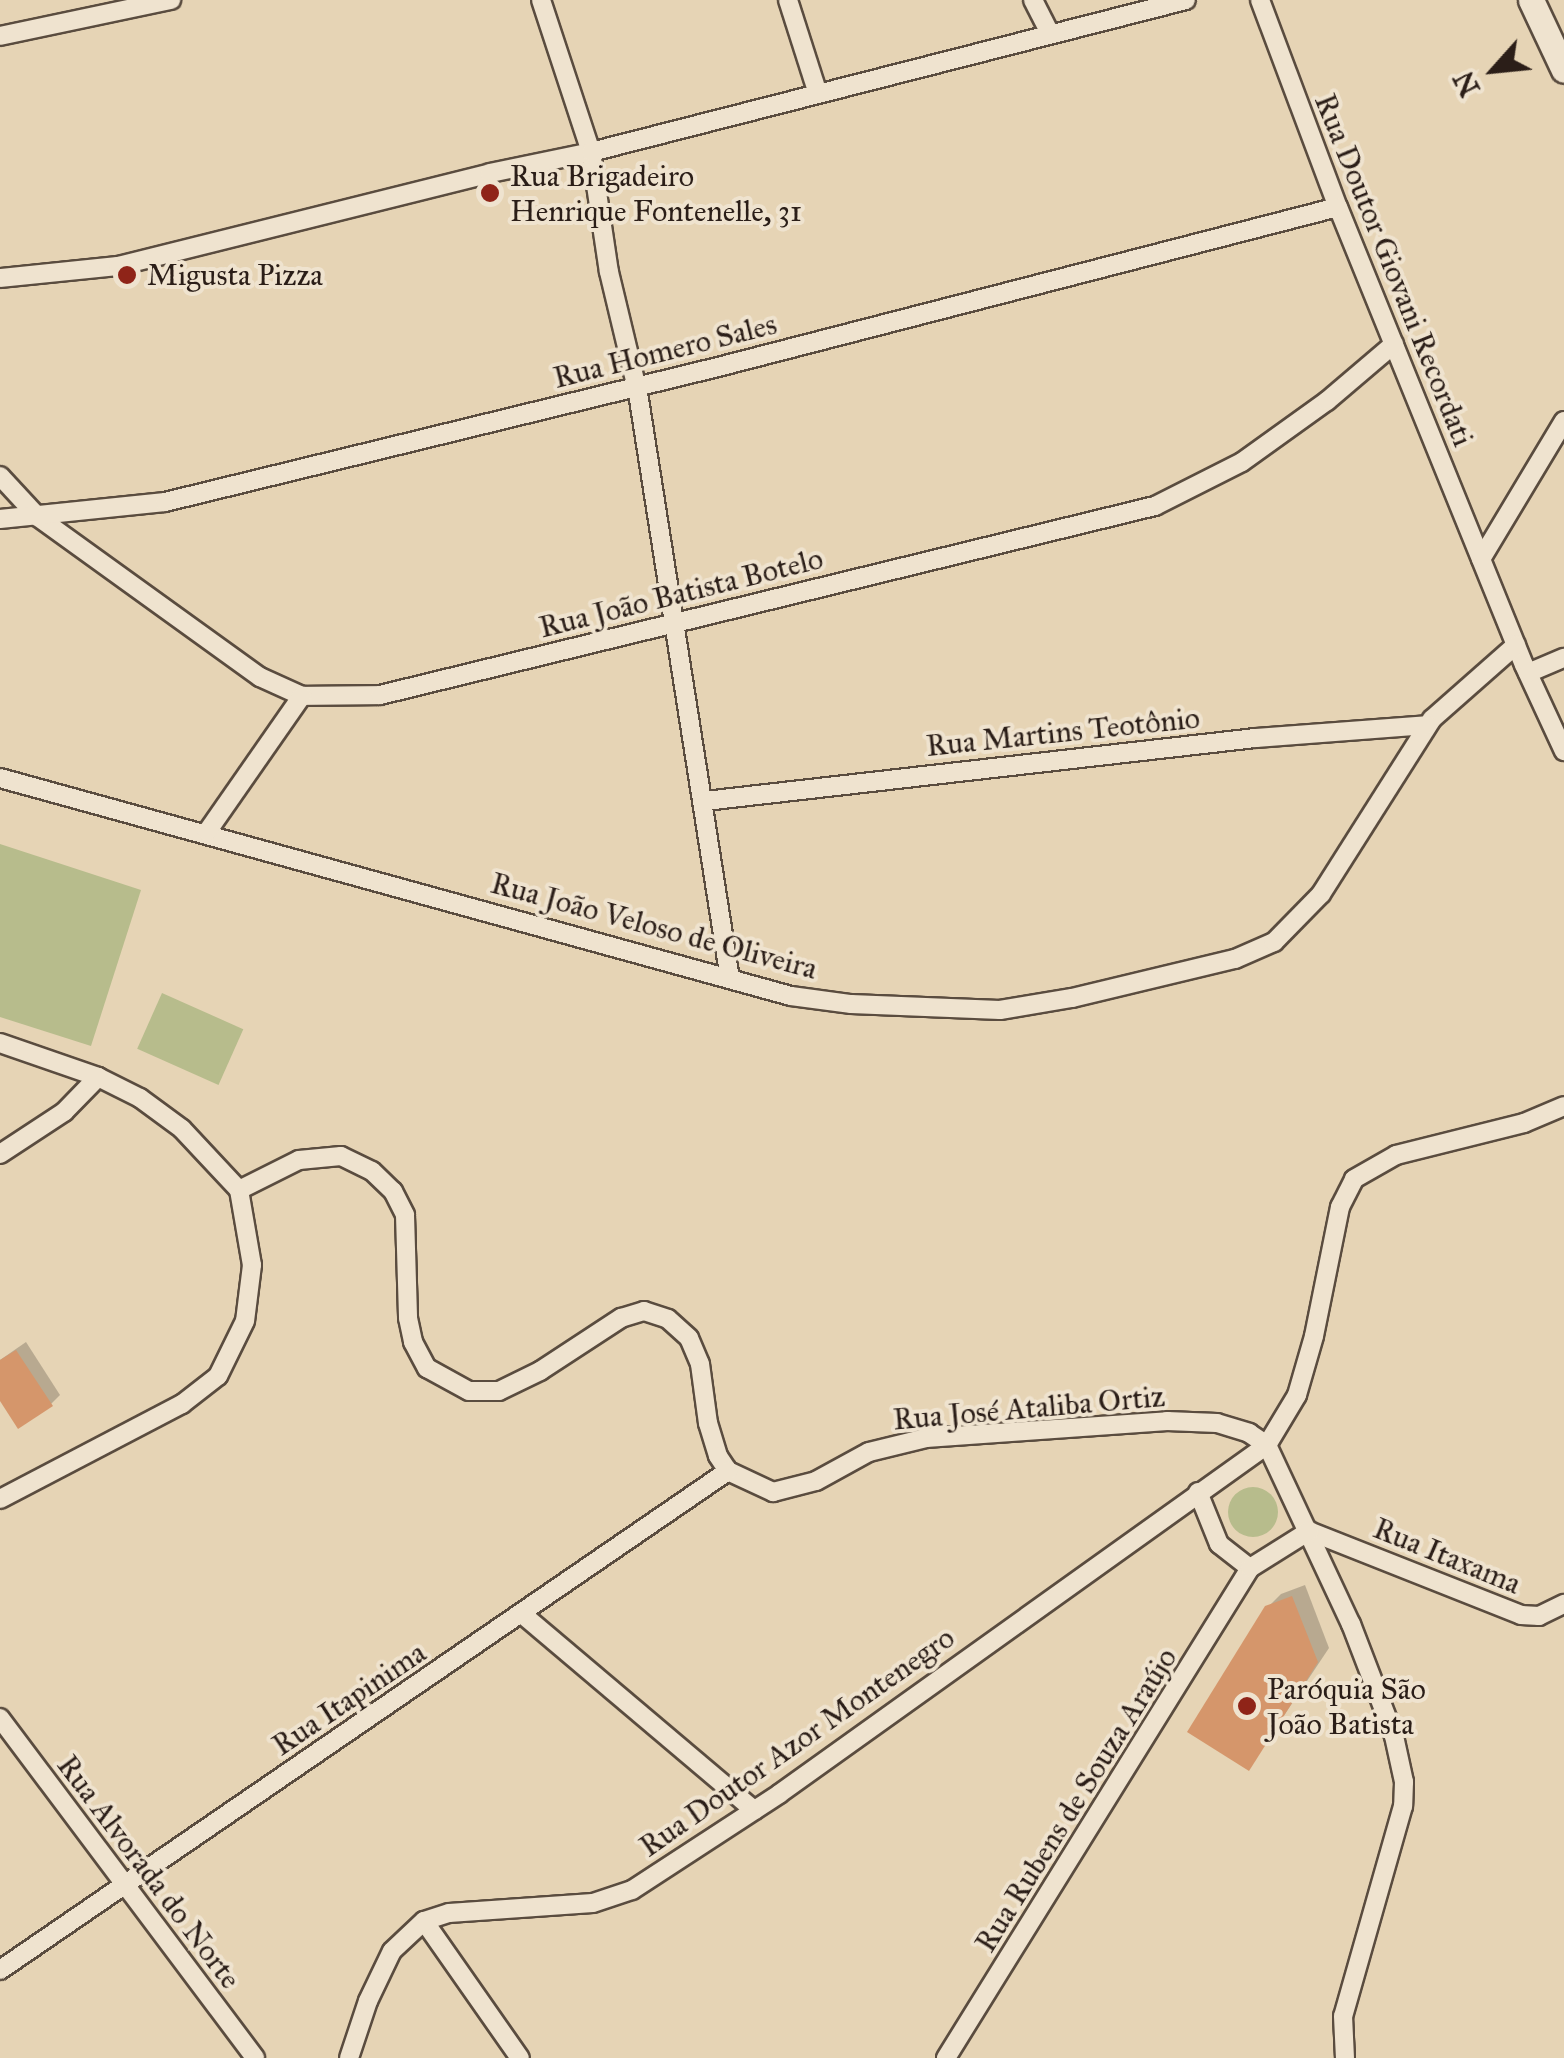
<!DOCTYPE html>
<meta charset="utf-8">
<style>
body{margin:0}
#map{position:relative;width:1564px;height:2058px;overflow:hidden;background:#e6d4b5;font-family:"IM FELL Great Primer",serif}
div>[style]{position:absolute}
.green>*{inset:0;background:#b7bc8c;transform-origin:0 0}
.round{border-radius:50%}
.shadow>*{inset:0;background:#0003}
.building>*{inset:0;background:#d5966b}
.roads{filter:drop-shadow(2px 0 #5a4c3f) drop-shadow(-2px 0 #5a4c3f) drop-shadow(0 2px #5a4c3f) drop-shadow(0 -2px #5a4c3f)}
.street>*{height:18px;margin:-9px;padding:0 9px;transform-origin:9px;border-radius:9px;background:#efe3cf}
.secondary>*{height:25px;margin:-12.5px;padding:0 12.5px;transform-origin:12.5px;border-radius:12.5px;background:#efe3cf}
.dots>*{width:28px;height:28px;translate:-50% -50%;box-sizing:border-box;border:5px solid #efe3cf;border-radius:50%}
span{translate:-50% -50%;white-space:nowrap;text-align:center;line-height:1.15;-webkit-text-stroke:8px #efe3cf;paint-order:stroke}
.poi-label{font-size:30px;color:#2b1e18}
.left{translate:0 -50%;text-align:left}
.street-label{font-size:30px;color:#2b1e18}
.north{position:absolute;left:1444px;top:20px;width:100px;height:100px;-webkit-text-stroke:8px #efe3cf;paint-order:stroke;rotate:243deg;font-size:28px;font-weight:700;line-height:40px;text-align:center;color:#2b1e18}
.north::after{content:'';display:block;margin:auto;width:35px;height:45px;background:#2b1e18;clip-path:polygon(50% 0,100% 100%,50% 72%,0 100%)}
</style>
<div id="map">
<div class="green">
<i style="clip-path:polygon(0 844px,141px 890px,91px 1046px,0 1017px)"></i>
<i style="left:162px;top:993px;width:89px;height:61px;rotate:24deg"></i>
<i class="round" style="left:1228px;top:1487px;width:50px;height:50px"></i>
</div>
<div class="shadow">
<i style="clip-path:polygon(26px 1342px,60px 1395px,51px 1404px,0 1397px,0 1360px)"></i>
<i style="clip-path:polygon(1305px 1585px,1329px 1648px,1249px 1768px,1267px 1608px,1281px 1594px)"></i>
</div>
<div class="building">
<i style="clip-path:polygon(16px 1350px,53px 1406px,18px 1429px,0 1401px,0 1360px)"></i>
<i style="clip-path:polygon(1292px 1596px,1318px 1662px,1249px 1771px,1187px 1732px,1265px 1606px)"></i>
</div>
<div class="roads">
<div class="street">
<i style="left:541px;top:0;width:160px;rotate:71.8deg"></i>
<i style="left:591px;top:152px;width:121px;rotate:81.5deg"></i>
<i style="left:609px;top:272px;width:124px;rotate:76.5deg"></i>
<i style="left:638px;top:393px;width:593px;rotate:81.08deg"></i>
<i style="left:788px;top:0;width:96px;rotate:72.3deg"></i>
<i style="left:1033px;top:0;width:37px;rotate:63deg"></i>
<i style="left:1260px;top:0;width:221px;rotate:69.4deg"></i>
<i style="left:1338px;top:207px;width:494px;rotate:67.9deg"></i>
<i style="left:1524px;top:665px;width:95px;rotate:65.1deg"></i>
<i style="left:0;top:36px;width:175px;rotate:-11.9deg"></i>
<i style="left:0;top:278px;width:119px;rotate:-5.8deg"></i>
<i style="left:118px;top:266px;width:383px;rotate:-14deg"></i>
<i style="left:490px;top:173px;width:103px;rotate:-11.7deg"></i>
<i style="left:591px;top:152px;width:614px;rotate:-14.33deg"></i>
<i style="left:0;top:476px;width:56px;rotate:47.2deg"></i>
<i style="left:38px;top:517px;width:274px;rotate:35.8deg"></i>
<i style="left:260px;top:677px;width:46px;rotate:24.3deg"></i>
<i style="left:302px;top:696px;width:78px;rotate:-0.7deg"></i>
<i style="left:380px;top:695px;width:798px;rotate:-13.71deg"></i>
<i style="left:1155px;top:506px;width:97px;rotate:-26.8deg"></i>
<i style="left:1242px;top:462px;width:105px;rotate:-35.7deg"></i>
<i style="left:1327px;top:401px;width:88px;rotate:-40.4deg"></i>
<i style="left:0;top:519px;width:166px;rotate:-5.9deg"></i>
<i style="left:165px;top:502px;width:565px;rotate:-13.72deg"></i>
<i style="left:714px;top:368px;width:644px;rotate:-14.47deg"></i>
<i style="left:1481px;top:559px;width:161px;rotate:-59deg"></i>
<i style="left:1528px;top:673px;width:39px;rotate:-23deg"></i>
<i style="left:0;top:778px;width:820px;rotate:15.41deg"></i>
<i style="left:791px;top:996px;width:61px;rotate:7.6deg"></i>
<i style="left:851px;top:1004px;width:149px;rotate:2.3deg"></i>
<i style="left:1000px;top:1010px;width:73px;rotate:-9.5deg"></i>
<i style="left:1072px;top:998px;width:168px;rotate:-13.5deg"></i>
<i style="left:1235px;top:959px;width:43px;rotate:-23.6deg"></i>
<i style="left:1274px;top:942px;width:67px;rotate:-45.6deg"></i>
<i style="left:1321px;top:894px;width:207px;rotate:-57.6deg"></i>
<i style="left:1432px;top:719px;width:112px;rotate:-41.4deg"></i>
<i style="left:705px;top:801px;width:554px;rotate:-6.53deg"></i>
<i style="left:1255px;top:738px;width:173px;rotate:-4.3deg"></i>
<i style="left:207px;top:832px;width:166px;rotate:-55.1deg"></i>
<i style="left:0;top:1043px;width:104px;rotate:19.1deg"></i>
<i style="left:98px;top:1077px;width:47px;rotate:26.6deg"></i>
<i style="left:140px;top:1098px;width:52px;rotate:36.4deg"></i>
<i style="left:182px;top:1129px;width:83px;rotate:46.9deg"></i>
<i style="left:239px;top:1190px;width:76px;rotate:80.2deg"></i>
<i style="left:252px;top:1265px;width:56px;rotate:97.1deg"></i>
<i style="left:245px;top:1321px;width:61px;rotate:116.1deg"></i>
<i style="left:218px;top:1376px;width:46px;rotate:142.1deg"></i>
<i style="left:182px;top:1404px;width:205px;rotate:152.4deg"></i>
<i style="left:0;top:1154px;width:77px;rotate:-33.3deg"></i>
<i style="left:64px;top:1112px;width:49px;rotate:-45.8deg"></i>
<i style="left:239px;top:1190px;width:67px;rotate:-26.6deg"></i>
<i style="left:299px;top:1160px;width:42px;rotate:-5.4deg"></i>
<i style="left:341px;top:1156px;width:34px;rotate:26deg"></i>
<i style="left:372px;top:1171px;width:29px;rotate:44deg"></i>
<i style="left:393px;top:1191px;width:27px;rotate:63deg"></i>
<i style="left:405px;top:1215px;width:103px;rotate:88.3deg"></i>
<i style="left:408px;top:1318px;width:25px;rotate:78deg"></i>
<i style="left:413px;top:1342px;width:30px;rotate:62deg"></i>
<i style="left:427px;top:1368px;width:48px;rotate:28.7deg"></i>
<i style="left:469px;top:1391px;width:30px"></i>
<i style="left:499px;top:1391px;width:46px;rotate:-26deg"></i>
<i style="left:540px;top:1371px;width:97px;rotate:-33.2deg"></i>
<i style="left:621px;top:1318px;width:24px;rotate:-17deg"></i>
<i style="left:644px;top:1311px;width:25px;rotate:18deg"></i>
<i style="left:668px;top:1319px;width:28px;rotate:42deg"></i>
<i style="left:689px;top:1338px;width:28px;rotate:67deg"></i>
<i style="left:700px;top:1364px;width:60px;rotate:82.3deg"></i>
<i style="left:708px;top:1423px;width:34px;rotate:73deg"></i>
<i style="left:718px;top:1456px;width:18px;rotate:56deg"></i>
<i style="left:728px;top:1471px;width:50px;rotate:25deg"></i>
<i style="left:773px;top:1492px;width:44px;rotate:-14.3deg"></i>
<i style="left:816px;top:1481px;width:60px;rotate:-28.7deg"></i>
<i style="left:869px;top:1452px;width:59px;rotate:-13.8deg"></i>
<i style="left:926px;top:1438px;width:242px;rotate:-4deg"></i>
<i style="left:1167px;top:1421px;width:50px;rotate:2.3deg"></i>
<i style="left:1217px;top:1423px;width:34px;rotate:17deg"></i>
<i style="left:1249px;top:1433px;width:22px;rotate:34deg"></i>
<i style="left:1267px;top:1445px;width:198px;rotate:64.9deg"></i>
<i style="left:1351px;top:1624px;width:120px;rotate:69deg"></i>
<i style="left:1394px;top:1736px;width:47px;rotate:77.7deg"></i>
<i style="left:1404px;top:1782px;width:24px;rotate:92deg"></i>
<i style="left:1403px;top:1806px;width:218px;rotate:105.9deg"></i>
<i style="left:1343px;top:2016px;width:42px;rotate:87.3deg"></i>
<i style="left:1198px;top:1492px;width:56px;rotate:68deg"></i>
<i style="left:1219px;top:1544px;width:39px;rotate:38deg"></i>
<i style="left:1309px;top:1531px;width:228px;rotate:21.6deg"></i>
<i style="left:1521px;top:1615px;width:18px;rotate:3deg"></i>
<i style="left:1539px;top:1616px;width:28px;rotate:-26deg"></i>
<i style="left:522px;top:1614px;width:304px;rotate:40.2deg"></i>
<i style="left:0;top:1718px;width:425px;rotate:53.1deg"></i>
<i style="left:424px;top:1921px;width:167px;rotate:55deg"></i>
<i style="left:0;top:1970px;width:883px;rotate:-34.43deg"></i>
<i style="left:349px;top:2058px;width:60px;rotate:-71.6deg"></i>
<i style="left:368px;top:2001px;width:55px;rotate:-64.4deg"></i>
<i style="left:392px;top:1951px;width:44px;rotate:-43.2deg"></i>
<i style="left:424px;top:1921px;width:26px;rotate:-18deg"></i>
<i style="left:449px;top:1913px;width:144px;rotate:-4deg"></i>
<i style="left:593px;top:1903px;width:41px;rotate:-18.4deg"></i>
<i style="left:632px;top:1890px;width:176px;rotate:-33.1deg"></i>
<i style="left:779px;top:1794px;width:600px;rotate:-35.57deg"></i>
<i style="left:1267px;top:1445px;width:58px;rotate:-59deg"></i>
<i style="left:1297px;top:1395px;width:61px;rotate:-73.9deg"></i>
<i style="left:1314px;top:1336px;width:132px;rotate:-78.6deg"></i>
<i style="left:1340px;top:1207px;width:31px;rotate:-63deg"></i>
<i style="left:1354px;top:1179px;width:48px;rotate:-29.7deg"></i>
<i style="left:1396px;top:1155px;width:132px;rotate:-14deg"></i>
<i style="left:1524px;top:1123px;width:43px;rotate:-23deg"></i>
<i style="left:946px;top:2058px;width:577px;rotate:-58.18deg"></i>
<i style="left:1250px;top:1568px;width:70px;rotate:-32.1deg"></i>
</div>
<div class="secondary">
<i style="left:1531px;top:0;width:77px;rotate:64.8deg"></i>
</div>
</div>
<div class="dots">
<i style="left:490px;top:193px;background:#8f2418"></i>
<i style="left:127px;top:275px;background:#8f2418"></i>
<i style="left:1247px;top:1706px;background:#8f2418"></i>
</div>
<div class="poi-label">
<span class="left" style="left:510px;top:193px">Rua Brigadeiro<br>Henrique Fontenelle, 31</span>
<span class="left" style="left:147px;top:275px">Migusta Pizza</span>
<span class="left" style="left:1267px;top:1706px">Paróquia São<br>João Batista</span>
</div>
<div class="street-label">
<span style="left:1394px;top:270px;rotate:68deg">Rua Doutor Giovani Recordati</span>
<span style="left:665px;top:351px;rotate:-14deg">Rua Homero Sales</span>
<span style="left:681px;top:593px;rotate:-14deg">Rua João Batista Botelo</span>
<span style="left:1063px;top:732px;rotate:-6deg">Rua Martins Teotônio</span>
<span style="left:654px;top:926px;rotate:15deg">Rua João Veloso de Oliveira</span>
<span style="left:1029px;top:1408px;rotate:-5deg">Rua José Ataliba Ortiz</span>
<span style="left:1447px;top:1556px;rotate:22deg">Rua Itaxama</span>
<span style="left:349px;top:1699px;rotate:-34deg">Rua Itapinima</span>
<span style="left:797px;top:1742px;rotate:-35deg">Rua Doutor Azor Montenegro</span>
<span style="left:1076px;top:1800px;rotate:-58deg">Rua Rubens de Souza Araújo</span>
<span style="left:149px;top:1872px;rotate:53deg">Rua Alvorada do Norte</span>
</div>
<div class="north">N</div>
</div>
